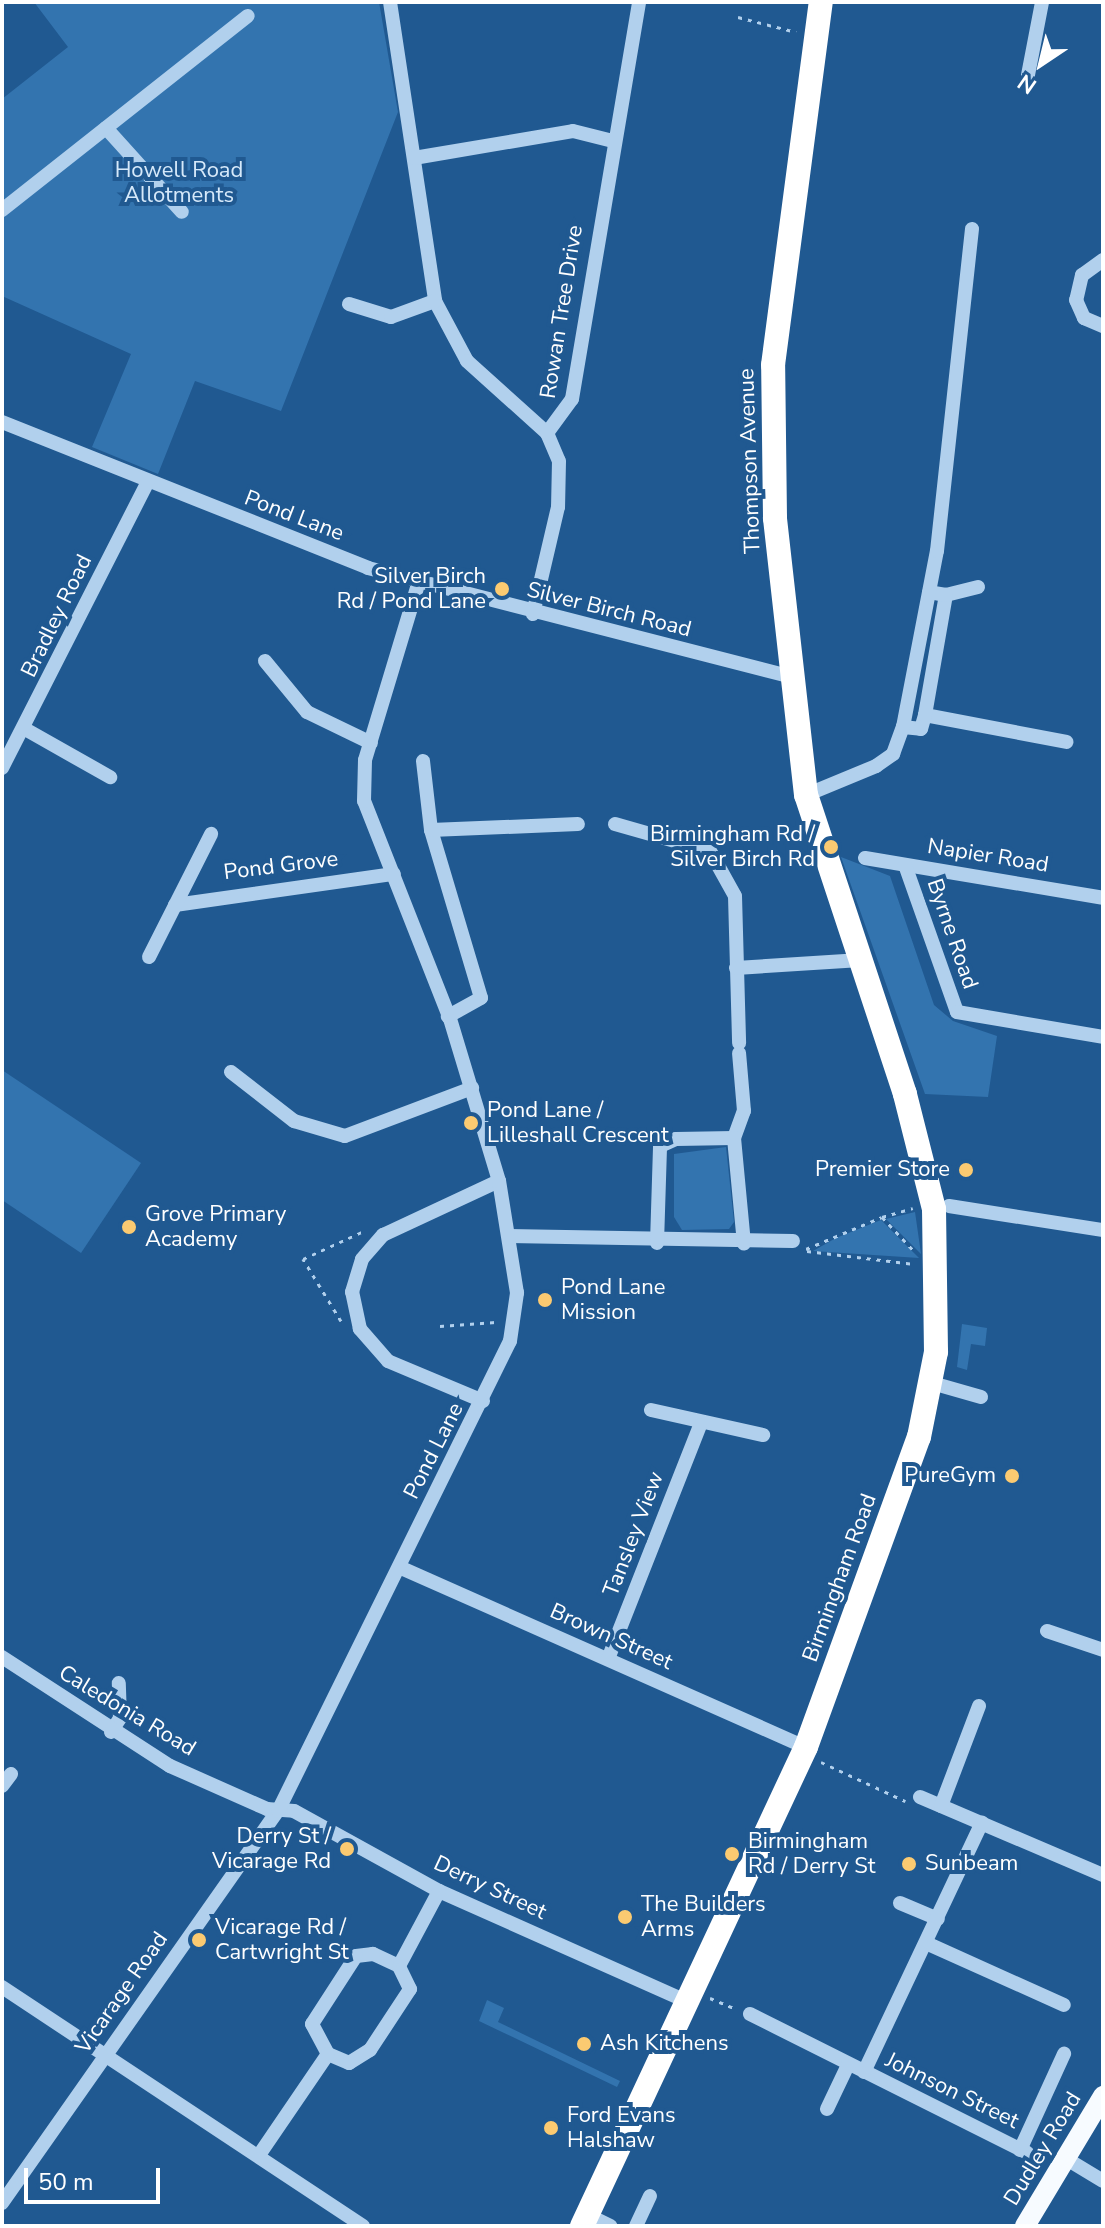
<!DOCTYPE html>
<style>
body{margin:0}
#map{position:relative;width:1105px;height:2228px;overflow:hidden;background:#205991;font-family:"Nunito Sans",sans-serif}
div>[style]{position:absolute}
.green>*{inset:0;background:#3374af}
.path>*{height:3px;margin-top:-1.5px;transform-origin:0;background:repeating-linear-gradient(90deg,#b1d0ed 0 4px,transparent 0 10px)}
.minor>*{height:14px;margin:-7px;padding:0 7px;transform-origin:7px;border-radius:7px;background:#b1d0ed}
.major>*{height:20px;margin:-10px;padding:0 10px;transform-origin:10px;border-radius:10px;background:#f7fbff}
.highway>*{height:24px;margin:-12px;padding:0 12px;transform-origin:12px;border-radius:12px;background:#fff}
.dots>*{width:22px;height:22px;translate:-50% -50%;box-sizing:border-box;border:4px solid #205991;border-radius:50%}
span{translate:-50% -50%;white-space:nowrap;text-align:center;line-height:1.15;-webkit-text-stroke:8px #205991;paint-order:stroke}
.park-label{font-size:22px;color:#d6e9fa}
.street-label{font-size:22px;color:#fff}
.poi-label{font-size:22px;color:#fff}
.right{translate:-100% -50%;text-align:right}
.left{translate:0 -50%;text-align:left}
.frame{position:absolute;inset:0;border:4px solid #fff;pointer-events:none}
.north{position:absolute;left:1001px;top:24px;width:80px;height:80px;-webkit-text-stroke:6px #205991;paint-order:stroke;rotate:215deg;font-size:22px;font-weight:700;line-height:32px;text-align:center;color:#fff}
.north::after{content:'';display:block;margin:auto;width:28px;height:36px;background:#fff;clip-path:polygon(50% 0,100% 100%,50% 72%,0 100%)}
.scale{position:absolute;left:24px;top:2168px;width:136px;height:36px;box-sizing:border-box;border:4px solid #fff;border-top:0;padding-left:10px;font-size:24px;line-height:28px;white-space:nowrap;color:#fff;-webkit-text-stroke:6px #205991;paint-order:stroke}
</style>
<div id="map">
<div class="green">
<i style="clip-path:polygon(34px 2px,379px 2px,398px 112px,281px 411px,195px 381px,158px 474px,92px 447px,131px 354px,2px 296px,2px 99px,68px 47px)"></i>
<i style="clip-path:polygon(841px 857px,890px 876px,934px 1005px,953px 1021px,997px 1036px,988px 1097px,925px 1094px)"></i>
<i style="clip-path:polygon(2px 1070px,141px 1163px,81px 1253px,2px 1200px)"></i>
<i style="clip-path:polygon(726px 1147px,734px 1222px,729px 1229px,682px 1230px,674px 1217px,674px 1154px)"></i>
<i style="clip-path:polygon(915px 1212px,921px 1254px,886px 1219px)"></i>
<i style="clip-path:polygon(881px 1220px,919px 1258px,813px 1251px,836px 1238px)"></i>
<i style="clip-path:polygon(962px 1324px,987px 1328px,985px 1346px,971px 1344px,967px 1370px,957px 1367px)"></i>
<i style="clip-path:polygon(487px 2000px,504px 2008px,498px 2022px,620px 2081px,617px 2087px,479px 2021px)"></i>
</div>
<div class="path">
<i style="left:738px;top:17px;width:60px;rotate:14.5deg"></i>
<i style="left:882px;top:1217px;width:32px;rotate:-16deg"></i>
<i style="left:806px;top:1249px;width:82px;rotate:-22.8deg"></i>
<i style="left:882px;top:1217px;width:45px;rotate:46.8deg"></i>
<i style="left:807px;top:1251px;width:108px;rotate:6.9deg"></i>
<i style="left:341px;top:1321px;width:73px;rotate:-121.5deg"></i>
<i style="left:303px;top:1259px;width:67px;rotate:-24.7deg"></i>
<i style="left:440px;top:1326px;width:56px;rotate:-4.1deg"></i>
<i style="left:821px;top:1762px;width:93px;rotate:24.9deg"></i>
<i style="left:710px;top:1998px;width:28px;rotate:23deg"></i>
</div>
<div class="minor">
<i style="left:390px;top:2px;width:302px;rotate:81.4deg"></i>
<i style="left:435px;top:301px;width:68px;rotate:61.9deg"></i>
<i style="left:467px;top:361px;width:108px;rotate:42deg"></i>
<i style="left:547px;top:433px;width:30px;rotate:67deg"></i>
<i style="left:559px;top:461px;width:46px;rotate:91.2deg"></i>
<i style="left:558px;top:507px;width:110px;rotate:103.2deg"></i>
<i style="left:1028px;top:75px;width:74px;rotate:-79.1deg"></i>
<i style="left:106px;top:128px;width:113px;rotate:47.9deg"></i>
<i style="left:414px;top:158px;width:161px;rotate:-9.6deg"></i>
<i style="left:573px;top:131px;width:38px;rotate:14deg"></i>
<i style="left:2px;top:210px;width:313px;rotate:-38.3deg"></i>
<i style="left:1103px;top:260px;width:26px;rotate:144deg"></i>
<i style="left:1082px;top:275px;width:26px;rotate:103deg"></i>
<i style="left:1076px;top:300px;width:20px;rotate:66deg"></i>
<i style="left:1084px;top:318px;width:21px;rotate:23deg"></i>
<i style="left:349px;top:304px;width:44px;rotate:17.2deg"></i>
<i style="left:391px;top:317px;width:47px;rotate:-20deg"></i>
<i style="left:2px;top:422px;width:394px;rotate:21.7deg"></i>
<i style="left:368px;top:568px;width:436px;rotate:14.4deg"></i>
<i style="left:547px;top:433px;width:42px;rotate:-53.7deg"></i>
<i style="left:572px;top:399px;width:403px;rotate:-80.4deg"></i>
<i style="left:946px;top:595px;width:33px;rotate:-14deg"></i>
<i style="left:265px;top:661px;width:66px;rotate:50.5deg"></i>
<i style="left:307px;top:712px;width:71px;rotate:25.8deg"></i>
<i style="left:925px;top:715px;width:144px;rotate:10.8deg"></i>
<i style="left:903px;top:727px;width:18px;rotate:6deg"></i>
<i style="left:921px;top:729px;width:15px;rotate:-74deg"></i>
<i style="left:925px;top:715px;width:122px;rotate:-80.1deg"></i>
<i style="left:946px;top:595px;width:17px;rotate:-170deg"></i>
<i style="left:25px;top:729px;width:98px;rotate:29.5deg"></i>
<i style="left:423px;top:761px;width:69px;rotate:83.4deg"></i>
<i style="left:431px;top:830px;width:175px;rotate:73.4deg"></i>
<i style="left:481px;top:998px;width:38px;rotate:151deg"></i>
<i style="left:2px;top:768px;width:322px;rotate:-63deg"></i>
<i style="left:806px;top:795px;width:76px;rotate:-22.5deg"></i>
<i style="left:876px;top:766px;width:21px;rotate:-35deg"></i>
<i style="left:893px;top:754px;width:29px;rotate:-70deg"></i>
<i style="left:903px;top:727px;width:179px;rotate:-79.1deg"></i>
<i style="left:937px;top:551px;width:324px;rotate:-83.8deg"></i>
<i style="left:615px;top:824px;width:99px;rotate:15.9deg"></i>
<i style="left:710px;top:851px;width:51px;rotate:60.9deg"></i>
<i style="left:735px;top:896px;width:147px;rotate:88.4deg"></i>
<i style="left:431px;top:830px;width:147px;rotate:-2.3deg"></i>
<i style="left:865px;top:858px;width:241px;rotate:9.5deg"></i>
<i style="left:905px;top:865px;width:156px;rotate:70.5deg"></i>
<i style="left:957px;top:1012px;width:148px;rotate:9.7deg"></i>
<i style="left:175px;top:905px;width:221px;rotate:-8.1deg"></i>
<i style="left:149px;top:957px;width:138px;rotate:-63.2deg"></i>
<i style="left:736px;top:968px;width:125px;rotate:-3.7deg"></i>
<i style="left:231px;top:1072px;width:80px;rotate:37.9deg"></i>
<i style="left:294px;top:1121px;width:53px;rotate:16.4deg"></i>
<i style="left:345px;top:1136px;width:136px;rotate:-20.7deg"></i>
<i style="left:734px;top:1138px;width:29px;rotate:-70deg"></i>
<i style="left:744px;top:1111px;width:58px;rotate:-94.9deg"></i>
<i style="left:949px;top:1206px;width:156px;rotate:8.9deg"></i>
<i style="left:509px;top:1236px;width:284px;rotate:1deg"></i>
<i style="left:657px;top:1243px;width:97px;rotate:-88.2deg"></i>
<i style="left:660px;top:1146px;width:17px;rotate:-24deg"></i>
<i style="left:676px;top:1139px;width:58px;rotate:-1deg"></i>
<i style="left:734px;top:1138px;width:106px;rotate:84.6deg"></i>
<i style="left:932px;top:1383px;width:51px;rotate:15.9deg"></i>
<i style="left:483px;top:1401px;width:103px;rotate:-157.2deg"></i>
<i style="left:388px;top:1361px;width:43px;rotate:-131.2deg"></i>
<i style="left:360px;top:1329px;width:38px;rotate:-102deg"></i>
<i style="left:352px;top:1292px;width:34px;rotate:-73deg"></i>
<i style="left:362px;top:1259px;width:32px;rotate:-49deg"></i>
<i style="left:383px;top:1235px;width:128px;rotate:-25deg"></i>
<i style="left:651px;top:1410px;width:115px;rotate:12.6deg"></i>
<i style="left:399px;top:1567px;width:445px;rotate:23.9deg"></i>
<i style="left:1047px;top:1631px;width:59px;rotate:18.7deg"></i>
<i style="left:2px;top:1657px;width:200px;rotate:33deg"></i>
<i style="left:170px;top:1766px;width:106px;rotate:23.9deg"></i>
<i style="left:267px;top:1809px;width:27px;rotate:4deg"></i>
<i style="left:294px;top:1811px;width:166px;rotate:28.9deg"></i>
<i style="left:439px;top:1891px;width:270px;rotate:24deg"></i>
<i style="left:608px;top:1659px;width:251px;rotate:-68.5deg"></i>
<i style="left:111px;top:1732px;width:17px;rotate:-57deg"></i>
<i style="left:120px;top:1718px;width:35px;rotate:-92deg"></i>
<i style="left:2px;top:1786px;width:15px;rotate:-53deg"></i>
<i style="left:920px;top:1797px;width:199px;rotate:23.1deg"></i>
<i style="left:941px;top:1806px;width:107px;rotate:-69.2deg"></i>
<i style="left:900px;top:1903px;width:41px;rotate:22.8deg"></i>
<i style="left:926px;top:1943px;width:151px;rotate:24.2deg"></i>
<i style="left:399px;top:1966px;width:29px;rotate:-155deg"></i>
<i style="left:373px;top:1954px;width:17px;rotate:173deg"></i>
<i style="left:356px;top:1956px;width:81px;rotate:122.9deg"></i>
<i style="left:312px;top:2024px;width:34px;rotate:62deg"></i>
<i style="left:328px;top:2054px;width:23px;rotate:23deg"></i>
<i style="left:349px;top:2063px;width:25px;rotate:-32deg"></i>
<i style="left:370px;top:2050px;width:73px;rotate:-56.7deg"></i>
<i style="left:410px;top:1989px;width:25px;rotate:-116deg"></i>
<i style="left:399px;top:1966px;width:85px;rotate:-61.9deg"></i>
<i style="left:2px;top:1987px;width:433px;rotate:33.5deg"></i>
<i style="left:750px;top:2014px;width:310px;rotate:26.6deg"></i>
<i style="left:864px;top:2072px;width:276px;rotate:-64.7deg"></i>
<i style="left:827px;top:2109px;width:49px;rotate:-64.5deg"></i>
<i style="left:1020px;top:2150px;width:106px;rotate:-65.4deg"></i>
<i style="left:259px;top:2155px;width:122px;rotate:-55.7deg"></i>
<i style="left:1065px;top:2158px;width:44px;rotate:31.2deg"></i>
<i style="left:2px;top:2203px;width:479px;rotate:-54.9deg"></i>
<i style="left:278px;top:1811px;width:524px;rotate:-63.73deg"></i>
<i style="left:510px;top:1341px;width:49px;rotate:-81.7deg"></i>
<i style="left:517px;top:1293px;width:113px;rotate:-99.1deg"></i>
<i style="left:499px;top:1181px;width:169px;rotate:-106.8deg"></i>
<i style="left:450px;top:1019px;width:234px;rotate:-111.5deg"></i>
<i style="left:364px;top:801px;width:41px;rotate:-88.6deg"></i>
<i style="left:365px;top:760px;width:184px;rotate:-73.2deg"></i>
<i style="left:588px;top:2215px;width:25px;rotate:26deg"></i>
<i style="left:636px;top:2226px;width:33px;rotate:-65deg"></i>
</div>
<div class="major">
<i style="left:1025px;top:2226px;width:152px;rotate:-59deg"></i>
</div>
<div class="highway">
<i style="left:582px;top:2226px;width:529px;rotate:-64.94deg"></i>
<i style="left:806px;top:1747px;width:330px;rotate:-70deg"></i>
<i style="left:919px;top:1437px;width:87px;rotate:-78.7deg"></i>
<i style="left:936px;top:1352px;width:143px;rotate:-90.8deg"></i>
<i style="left:934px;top:1209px;width:119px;rotate:-104.2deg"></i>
<i style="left:905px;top:1094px;width:315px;rotate:-108.3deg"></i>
<i style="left:806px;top:795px;width:279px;rotate:-96.4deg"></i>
<i style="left:775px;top:518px;width:153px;rotate:-90.7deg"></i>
<i style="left:773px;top:365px;width:366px;rotate:-82.5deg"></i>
</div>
<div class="dots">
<i style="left:502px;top:589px;background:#fbca71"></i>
<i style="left:831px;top:847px;background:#fbca71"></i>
<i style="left:471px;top:1123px;background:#fbca71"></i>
<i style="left:966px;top:1170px;background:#fbca71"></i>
<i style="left:129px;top:1227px;background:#fbca71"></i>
<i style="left:545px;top:1300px;background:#fbca71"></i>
<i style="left:1012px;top:1476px;background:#fbca71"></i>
<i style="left:347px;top:1849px;background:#fbca71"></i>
<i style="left:732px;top:1854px;background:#fbca71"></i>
<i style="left:909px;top:1864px;background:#fbca71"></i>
<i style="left:625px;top:1917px;background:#fbca71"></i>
<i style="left:199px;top:1940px;background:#fbca71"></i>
<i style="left:584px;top:2044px;background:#fbca71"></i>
<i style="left:551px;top:2128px;background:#fbca71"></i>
</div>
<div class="park-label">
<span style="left:179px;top:183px">Howell Road<br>Allotments</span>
</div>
<div class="street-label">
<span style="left:562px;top:312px;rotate:-81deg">Rowan Tree Drive</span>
<span style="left:750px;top:461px;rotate:-92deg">Thompson Avenue</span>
<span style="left:294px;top:516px;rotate:21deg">Pond Lane</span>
<span style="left:609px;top:610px;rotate:14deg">Silver Birch Road</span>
<span style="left:57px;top:616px;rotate:-64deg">Bradley Road</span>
<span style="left:988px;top:856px;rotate:9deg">Napier Road</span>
<span style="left:281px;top:866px;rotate:-7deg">Pond Grove</span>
<span style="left:952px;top:934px;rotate:71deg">Byrne Road</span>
<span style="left:434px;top:1451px;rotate:-63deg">Pond Lane</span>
<span style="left:634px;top:1534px;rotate:-69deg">Tansley View</span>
<span style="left:840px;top:1578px;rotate:-70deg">Birmingham Road</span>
<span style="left:611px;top:1637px;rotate:24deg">Brown Street</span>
<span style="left:127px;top:1711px;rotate:31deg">Caledonia Road</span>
<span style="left:490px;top:1888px;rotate:25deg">Derry Street</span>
<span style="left:122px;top:1993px;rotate:-55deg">Vicarage Road</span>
<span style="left:952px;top:2091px;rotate:26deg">Johnson Street</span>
<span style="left:1043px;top:2149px;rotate:-59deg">Dudley Road</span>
</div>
<div class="poi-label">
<span class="right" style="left:486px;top:589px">Silver Birch<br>Rd / Pond Lane</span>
<span class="right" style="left:815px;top:847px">Birmingham Rd /<br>Silver Birch Rd</span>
<span class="left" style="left:487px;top:1123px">Pond Lane /<br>Lilleshall Crescent</span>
<span class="right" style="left:950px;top:1170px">Premier Store</span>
<span class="left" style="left:145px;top:1227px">Grove Primary<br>Academy</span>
<span class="left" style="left:561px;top:1300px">Pond Lane<br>Mission</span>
<span class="right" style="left:996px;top:1476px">PureGym</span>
<span class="right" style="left:331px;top:1849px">Derry St /<br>Vicarage Rd</span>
<span class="left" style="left:748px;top:1854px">Birmingham<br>Rd / Derry St</span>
<span class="left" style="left:925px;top:1864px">Sunbeam</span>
<span class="left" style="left:641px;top:1917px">The Builders<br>Arms</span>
<span class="left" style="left:215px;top:1940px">Vicarage Rd /<br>Cartwright St</span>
<span class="left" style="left:600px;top:2044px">Ash Kitchens</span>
<span class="left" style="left:567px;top:2128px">Ford Evans<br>Halshaw</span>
</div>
<div class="frame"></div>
<div class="north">N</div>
<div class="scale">50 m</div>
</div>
